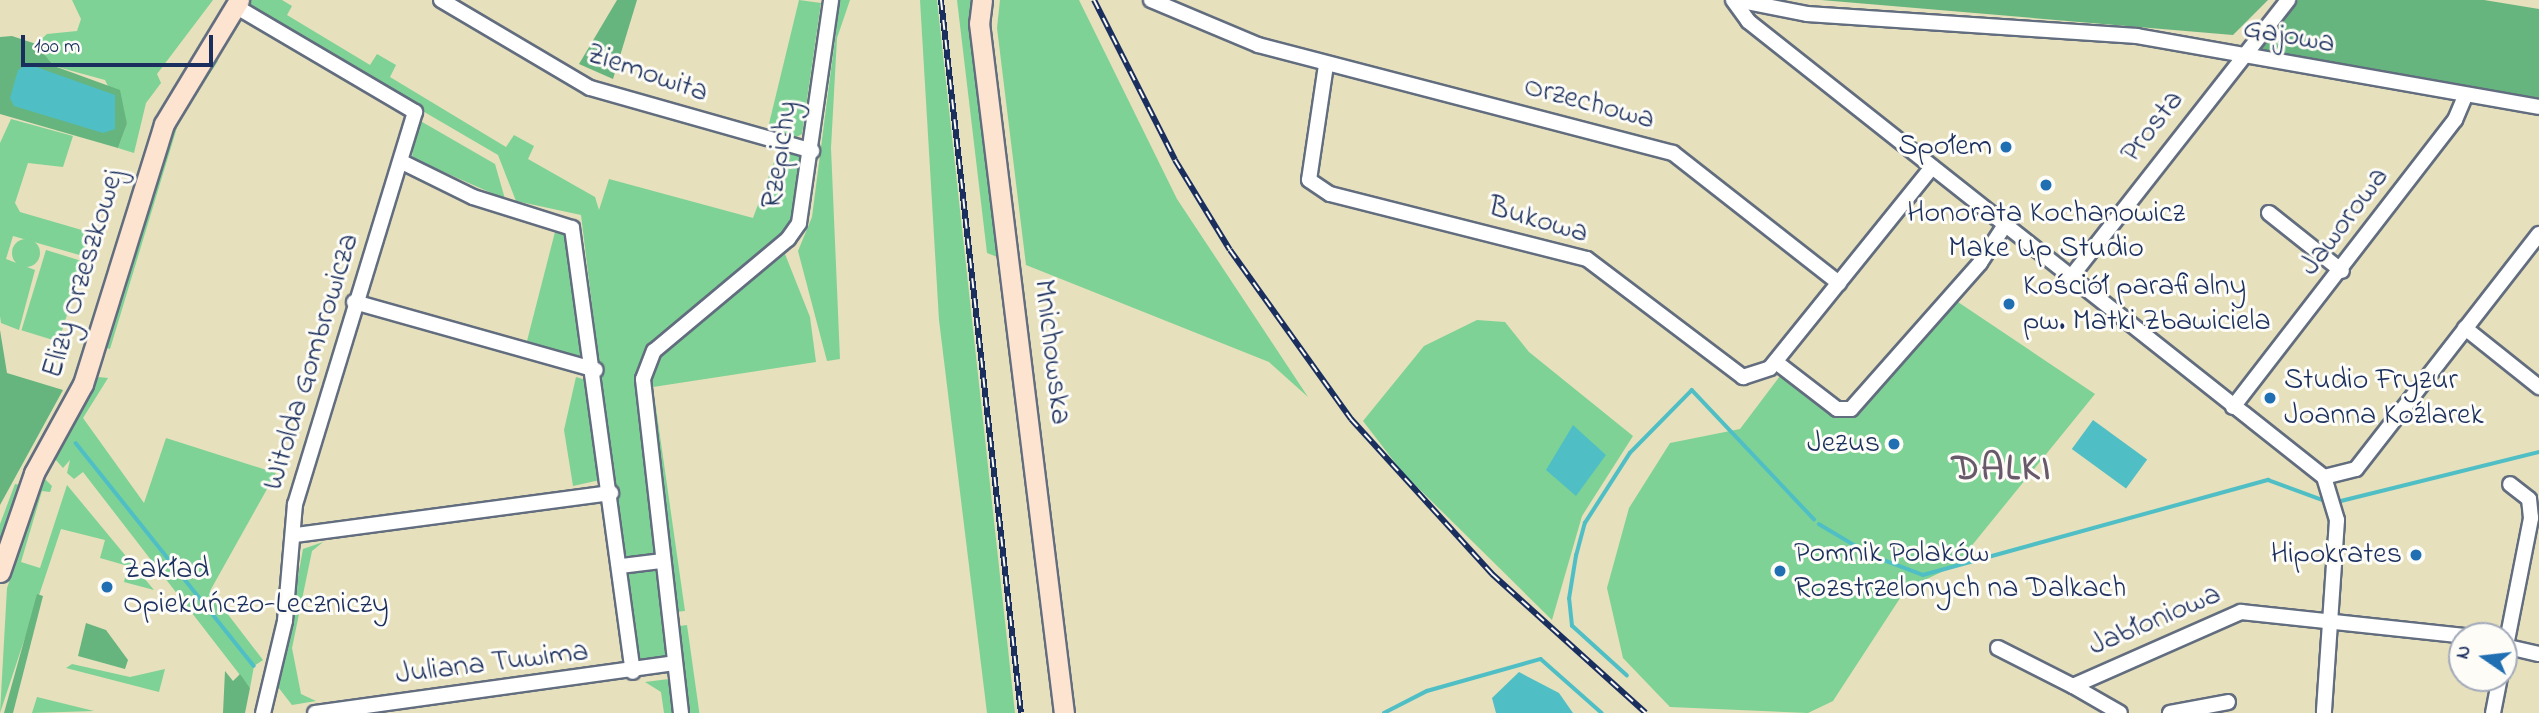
<!DOCTYPE html>
<meta charset="utf-8">
<style>
body{margin:0}
#map{position:relative;width:2539px;height:713px;overflow:hidden;background:#e6e0bc;font-family:"Indie Flower",sans-serif}
div>[style]{position:absolute}
.green>*{inset:0;background:#7ed295;transform-origin:0 0}
.round{border-radius:50%}
.forest>*{inset:0;background:#66b47e}
.water>*{inset:0;background:#50bfc5;transform-origin:0 0}
.stream>*{height:3.5px;margin:-1.75px;padding:0 1.75px;transform-origin:1.75px;border-radius:1.75px;background:#50bfc5}
.roads{filter:drop-shadow(2px 0 #626d7f) drop-shadow(-2px 0 #626d7f) drop-shadow(0 2px #626d7f) drop-shadow(0 -2px #626d7f)}
.street>*{height:14px;margin:-7px;padding:0 7px;transform-origin:7px;border-radius:7px;background:#fff}
.secondary>*{height:19px;margin:-9.5px;padding:0 9.5px;transform-origin:9.5px;border-radius:9.5px;background:#fde4d1}
.rail>*{height:6px;margin-top:-3px;transform-origin:0;background:repeating-linear-gradient(90deg,#fdfcf7 0 10px,#1b2f5e 0 20px);box-sizing:border-box;border-block:2px solid #1b2f5e}
.dots>*{width:19px;height:19px;translate:-50% -50%;box-sizing:border-box;border:4px solid #fdfcf7;border-radius:50%}
span{translate:-50% -50%;white-space:nowrap;text-align:center;line-height:1.15;-webkit-text-stroke:6px #fdfcf7;paint-order:stroke}
.street-label{font-size:30px;color:#1b2f5e}
.poi-label{font-size:30px;color:#1b2f5e}
.right{translate:-100% -50%;text-align:right}
.left{translate:0 -50%;text-align:left}
.district-label{font-size:37px;color:#68596b;font-weight:700;letter-spacing:2px}
.north{position:absolute;left:2448px;top:622px;width:70px;height:70px;box-sizing:border-box;background:#fdfcf7;border:2px solid #a3aaba;border-radius:50%;rotate:284deg;font-size:19px;font-weight:700;line-height:28px;text-align:center;color:#1b2f5e}
.north::after{content:'';display:block;margin:auto;width:24px;height:32px;background:#1f6fb2;clip-path:polygon(50% 0,100% 100%,50% 72%,0 100%)}
.scale{position:absolute;left:21px;top:35px;width:192px;height:32px;box-sizing:border-box;border:4px solid #1b2f5e;border-top:0;padding-left:9px;font-size:21px;line-height:24px;white-space:nowrap;color:#1b2f5e;-webkit-text-stroke:5px #fdfcf7;paint-order:stroke}
</style>
<div id="map">
<div class="green">
<i style="clip-path:polygon(72px 0,213px 0,157px 74px,161px 83px,146px 103px,134px 153px,118px 148px,127px 124px,105px 80px,54px 66px,36px 44px,47px 34px,77px 31px,81px 19px)"></i>
<i style="clip-path:polygon(250px 0,282px 0,292px 6px,287px 15px,370px 65px,377px 54px,396px 65px,390px 77px,506px 147px,514px 135px,534px 146px,528px 159px,595px 197px,599px 210px,609px 179px,753px 218px,778px 151px,800px 155px,793px 219px,783px 235px,700px 308px,637px 379px,656px 555px,628px 558px,622px 552px,581px 215px,516px 201px,498px 155px,248px 9px)"></i>
<i style="clip-path:polygon(799px 0,821px 3px,802px 134px,793px 139px,767px 132px)"></i>
<i style="clip-path:polygon(840px 0,850px 0,837px 38px,831px 148px,840px 359px,827px 361px,798px 251px,812px 217px)"></i>
<i style="clip-path:polygon(920px 0,937px 0,1015px 713px,987px 713px,939px 320px)"></i>
<i style="clip-path:polygon(957px 0,975px 0,1000px 258px,987px 253px)"></i>
<i style="clip-path:polygon(1000px 0,1079px 0,1177px 199px,1308px 397px,1269px 362px,1026px 265px,997px 28px)"></i>
<i style="clip-path:polygon(210px 57px,218px 61px,179px 121px,110px 349px,100px 346px,175px 113px)"></i>
<i style="clip-path:polygon(11px 119px,73px 136px,63px 167px,28px 163px,15px 203px,20px 212px,92px 233px,83px 256px,13px 236px,6px 259px,35px 270px,19px 330px,1px 323px,0 316px,0 143px)"></i>
<i style="clip-path:polygon(417px 119px,495px 164px,505px 199px,412px 158px)"></i>
<i style="clip-path:polygon(556px 228px,570px 232px,587px 359px,527px 341px)"></i>
<i class="round" style="left:12px;top:239px;width:28px;height:28px"></i>
<i style="left:46px;top:250px;width:39px;height:84px;rotate:17deg"></i>
<i style="clip-path:polygon(785px 254px,810px 317px,816px 362px,653px 387px,685px 611px,674px 612px,648px 382px,662px 352px)"></i>
<i style="clip-path:polygon(1949px 296px,2095px 394px,1956px 565px,1906px 589px,1833px 701px,1808px 713px,1670px 707px,1623px 658px,1607px 588px,1629px 508px,1670px 443px,1740px 429px,1786px 368px,1843px 410px)"></i>
<i style="clip-path:polygon(1477px 320px,1505px 322px,1529px 352px,1633px 436px,1582px 516px,1552px 620px,1403px 473px,1363px 421px,1424px 346px)"></i>
<i style="clip-path:polygon(98px 377px,108px 378px,83px 418px,144px 503px,166px 438px,276px 473px,210px 591px,263px 660px,254px 666px,250px 688px,83px 472px,74px 479px,67px 473px,70px 460px,63px 468px,55px 459px)"></i>
<i style="clip-path:polygon(576px 377px,589px 381px,600px 480px,573px 486px,564px 430px)"></i>
<i style="clip-path:polygon(45px 479px,52px 486px,50px 492px,42px 491px,21px 562px,40px 568px,67px 485px,154px 590px,124px 582px,128px 566px,100px 558px,105px 540px,61px 529px,0 713px,7px 588px)"></i>
<i style="clip-path:polygon(15px 484px,20px 485px,0 546px,0 524px)"></i>
<i style="clip-path:polygon(323px 542px,312px 551px,292px 648px,301px 694px,316px 701px,292px 705px,278px 687px,303px 549px)"></i>
<i style="clip-path:polygon(659px 567px,670px 657px,641px 662px,636px 659px,626px 575px)"></i>
<i style="left:687px;top:625px;width:89px;height:11px;rotate:82deg"></i>
<i style="clip-path:polygon(72px 664px,130px 677px,165px 669px,159px 692px,66px 668px)"></i>
<i style="clip-path:polygon(669px 679px,673px 713px,664px 713px,661px 692px,645px 682px)"></i>
<i style="clip-path:polygon(37px 697px,94px 711px,32px 713px)"></i>
</div>
<div class="forest">
<i style="clip-path:polygon(617px 0,637px 0,613px 79px,579px 64px)"></i>
<i style="clip-path:polygon(1821px 0,2268px 0,2233px 35px)"></i>
<i style="clip-path:polygon(2298px 0,2484px 0,2539px 9px,2539px 98px,2256px 49px)"></i>
<i style="clip-path:polygon(12px 36px,36px 44px,54px 66px,120px 90px,127px 124px,118px 148px,0 114px,0 37px)"></i>
<i style="clip-path:polygon(0 330px,7px 373px,63px 390px,0 505px)"></i>
<i style="clip-path:polygon(37px 594px,43px 596px,13px 713px,4px 713px)"></i>
<i style="clip-path:polygon(86px 623px,106px 630px,128px 660px,125px 669px,78px 656px)"></i>
<i style="clip-path:polygon(225px 671px,233px 681px,240px 674px,250px 688px,245px 713px,223px 713px)"></i>
</div>
<div class="water">
<i style="clip-path:polygon(28px 64px,115px 95px,115px 129px,103px 133px,14px 106px,10px 98px,18px 70px)"></i>
<i style="left:2093px;top:420px;width:67px;height:36px;rotate:36deg"></i>
<i style="clip-path:polygon(1573px 425px,1606px 455px,1576px 496px,1546px 470px)"></i>
<i style="clip-path:polygon(1519px 672px,1559px 693px,1573px 713px,1496px 713px,1492px 698px)"></i>
</div>
<div class="stream">
<i style="left:76px;top:443px;width:285px;rotate:51.4deg"></i>
<i style="left:2341px;top:501px;width:204px;rotate:-13.9deg"></i>
<i style="left:1819px;top:524px;width:63px;rotate:30.7deg"></i>
<i style="left:1873px;top:556px;width:53px;rotate:20.8deg"></i>
<i style="left:1923px;top:575px;width:358px;rotate:-15.4deg"></i>
<i style="left:2268px;top:480px;width:61px;rotate:20.2deg"></i>
<i style="left:1627px;top:676px;width:74px;rotate:-137.7deg"></i>
<i style="left:1572px;top:626px;width:27px;rotate:-96deg"></i>
<i style="left:1569px;top:599px;width:44px;rotate:-80.8deg"></i>
<i style="left:1576px;top:556px;width:34px;rotate:-75deg"></i>
<i style="left:1585px;top:523px;width:83px;rotate:-57.3deg"></i>
<i style="left:1630px;top:453px;width:88px;rotate:-45.5deg"></i>
<i style="left:1692px;top:390px;width:178px;rotate:46.6deg"></i>
<i style="left:1384px;top:713px;width:48px;rotate:-27.1deg"></i>
<i style="left:1427px;top:691px;width:118px;rotate:-15.7deg"></i>
<i style="left:1541px;top:659px;width:81px;rotate:41.5deg"></i>
</div>
<div class="roads">
<div class="street">
<i style="left:441px;top:0;width:173px;rotate:30.6deg"></i>
<i style="left:590px;top:88px;width:231px;rotate:15.8deg"></i>
<i style="left:1151px;top:0;width:116px;rotate:22.8deg"></i>
<i style="left:1258px;top:45px;width:429px;rotate:14.6deg"></i>
<i style="left:1673px;top:153px;width:211px;rotate:38.1deg"></i>
<i style="left:1733px;top:0;width:26px;rotate:54deg"></i>
<i style="left:1748px;top:21px;width:735px;rotate:38.37deg"></i>
<i style="left:2324px;top:477px;width:45px;rotate:73.2deg"></i>
<i style="left:2337px;top:520px;width:193px;rotate:93.9deg"></i>
<i style="left:1736px;top:0;width:72px;rotate:11.2deg"></i>
<i style="left:1807px;top:14px;width:331px;rotate:3.8deg"></i>
<i style="left:2137px;top:36px;width:408px;rotate:10deg"></i>
<i style="left:235px;top:6px;width:209px;rotate:30.5deg"></i>
<i style="left:415px;top:112px;width:410px;rotate:107deg"></i>
<i style="left:295px;top:504px;width:117px;rotate:94.9deg"></i>
<i style="left:285px;top:621px;width:95px;rotate:103.4deg"></i>
<i style="left:1326px;top:65px;width:116px;rotate:98.4deg"></i>
<i style="left:1309px;top:180px;width:25px;rotate:34deg"></i>
<i style="left:1330px;top:194px;width:265px;rotate:14.2deg"></i>
<i style="left:1587px;top:259px;width:196px;rotate:37.1deg"></i>
<i style="left:1743px;top:377px;width:28px;rotate:-18deg"></i>
<i style="left:1770px;top:368px;width:258px;rotate:-51.1deg"></i>
<i style="left:402px;top:162px;width:79px;rotate:26.2deg"></i>
<i style="left:473px;top:197px;width:104px;rotate:17.4deg"></i>
<i style="left:572px;top:228px;width:448px;rotate:82.2deg"></i>
<i style="left:2269px;top:213px;width:93px;rotate:38.5deg"></i>
<i style="left:2071px;top:277px;width:352px;rotate:-51.9deg"></i>
<i style="left:354px;top:302px;width:251px;rotate:15.7deg"></i>
<i style="left:2465px;top:328px;width:95px;rotate:38.6deg"></i>
<i style="left:1776px;top:362px;width:77px;rotate:37.6deg"></i>
<i style="left:1837px;top:409px;width:14px"></i>
<i style="left:1851px;top:409px;width:195px;rotate:-48.5deg"></i>
<i style="left:1980px;top:263px;width:45px;rotate:-56.7deg"></i>
<i style="left:2233px;top:407px;width:363px;rotate:-52.3deg"></i>
<i style="left:2455px;top:120px;width:26px;rotate:-67deg"></i>
<i style="left:2324px;top:477px;width:33px;rotate:-14deg"></i>
<i style="left:2356px;top:469px;width:298px;rotate:-52.1deg"></i>
<i style="left:296px;top:535px;width:318px;rotate:-7.6deg"></i>
<i style="left:621px;top:566px;width:41px;rotate:-7deg"></i>
<i style="left:2504px;top:646px;width:36px;rotate:13deg"></i>
<i style="left:1998px;top:648px;width:84px;rotate:26.9deg"></i>
<i style="left:2073px;top:686px;width:184px;rotate:-23.8deg"></i>
<i style="left:2241px;top:612px;width:227px;rotate:6.1deg"></i>
<i style="left:2504px;top:656px;width:141px;rotate:-78.9deg"></i>
<i style="left:2531px;top:518px;width:19px;rotate:-96deg"></i>
<i style="left:2529px;top:499px;width:24px;rotate:-142deg"></i>
<i style="left:2073px;top:686px;width:54px;rotate:29.9deg"></i>
<i style="left:315px;top:713px;width:363px;rotate:-7.9deg"></i>
<i style="left:681px;top:713px;width:336px;rotate:-96.5deg"></i>
<i style="left:643px;top:379px;width:30px;rotate:-69deg"></i>
<i style="left:654px;top:351px;width:175px;rotate:-39.9deg"></i>
<i style="left:788px;top:239px;width:19px;rotate:-55deg"></i>
<i style="left:799px;top:223px;width:225px;rotate:-81.8deg"></i>
<i style="left:2170px;top:713px;width:59px;rotate:-10.7deg"></i>
<i style="left:2493px;top:713px;width:36px;rotate:-79deg"></i>
</div>
<div class="secondary">
<i style="left:982px;top:0;width:23px;rotate:97deg"></i>
<i style="left:979px;top:23px;width:695px;rotate:82.98deg"></i>
<i style="left:0;top:572px;width:105px;rotate:-71deg"></i>
<i style="left:34px;top:473px;width:102px;rotate:-61.2deg"></i>
<i style="left:83px;top:384px;width:272px;rotate:-72.7deg"></i>
<i style="left:164px;top:124px;width:145px;rotate:-58.8deg"></i>
</div>
</div>
<div class="rail">
<i style="left:941px;top:0;width:717px;rotate:83.6deg"></i>
<i style="left:1094px;top:0;width:179px;rotate:63.1deg"></i>
<i style="left:1175px;top:160px;width:105px;rotate:58.6deg"></i>
<i style="left:1230px;top:250px;width:208px;rotate:54.4deg"></i>
<i style="left:1351px;top:419px;width:210px;rotate:47.7deg"></i>
<i style="left:1492px;top:574px;width:207px;rotate:42.1deg"></i>
</div>
<div class="dots">
<i style="left:2006px;top:147px;background:#1f6fb2"></i>
<i style="left:2046px;top:185px;background:#1f6fb2"></i>
<i style="left:2009px;top:304px;background:#1f6fb2"></i>
<i style="left:2270px;top:398px;background:#1f6fb2"></i>
<i style="left:1894px;top:444px;background:#1f6fb2"></i>
<i style="left:2416px;top:555px;background:#1f6fb2"></i>
<i style="left:1780px;top:571px;background:#1f6fb2"></i>
<i style="left:107px;top:587px;background:#1f6fb2"></i>
</div>
<div class="street-label">
<span style="left:2289px;top:37px;rotate:10deg">Gajowa</span>
<span style="left:647px;top:74px;rotate:19deg">Ziemowita</span>
<span style="left:1589px;top:104px;rotate:15deg">Orzechowa</span>
<span style="left:2153px;top:127px;rotate:-52deg">Prosta</span>
<span style="left:781px;top:155px;rotate:-81deg">Rzepichy</span>
<span style="left:1538px;top:221px;rotate:16deg">Bukowa</span>
<span style="left:2345px;top:222px;rotate:-53deg">Jaworowa</span>
<span style="left:84px;top:274px;rotate:-73deg">Elizy Orzeszkowej</span>
<span style="left:1051px;top:352px;rotate:83deg">Mnichowska</span>
<span style="left:312px;top:362px;rotate:-73deg">Witolda Gombrowicza</span>
<span style="left:2155px;top:621px;rotate:-23deg">Jabłoniowa</span>
<span style="left:492px;top:664px;rotate:-7deg">Juliana Tuwima</span>
</div>
<div class="poi-label">
<span class="right" style="left:1992px;top:147px">Społem</span>
<span style="left:2046px;top:231px">Honorata Kochanowicz<br>Make Up Studio</span>
<span class="left" style="left:2023px;top:304px">Kościół parafialny<br>pw. Matki Zbawiciela</span>
<span class="left" style="left:2284px;top:398px">Studio Fryzur<br>Joanna Koźlarek</span>
<span class="right" style="left:1880px;top:444px">Jezus</span>
<span class="left" style="left:1794px;top:571px">Pomnik Polaków<br>Rozstrzelonych na Dalkach</span>
<span class="right" style="left:2402px;top:555px">Hipokrates</span>
<span class="left" style="left:123px;top:587px">Zakład<br>Opiekuńczo-Leczniczy</span>
</div>
<div class="district-label">
<span style="left:2002px;top:470px">DALKI</span>
</div>
<div class="north">N</div>
<div class="scale">100 m</div>
</div>
